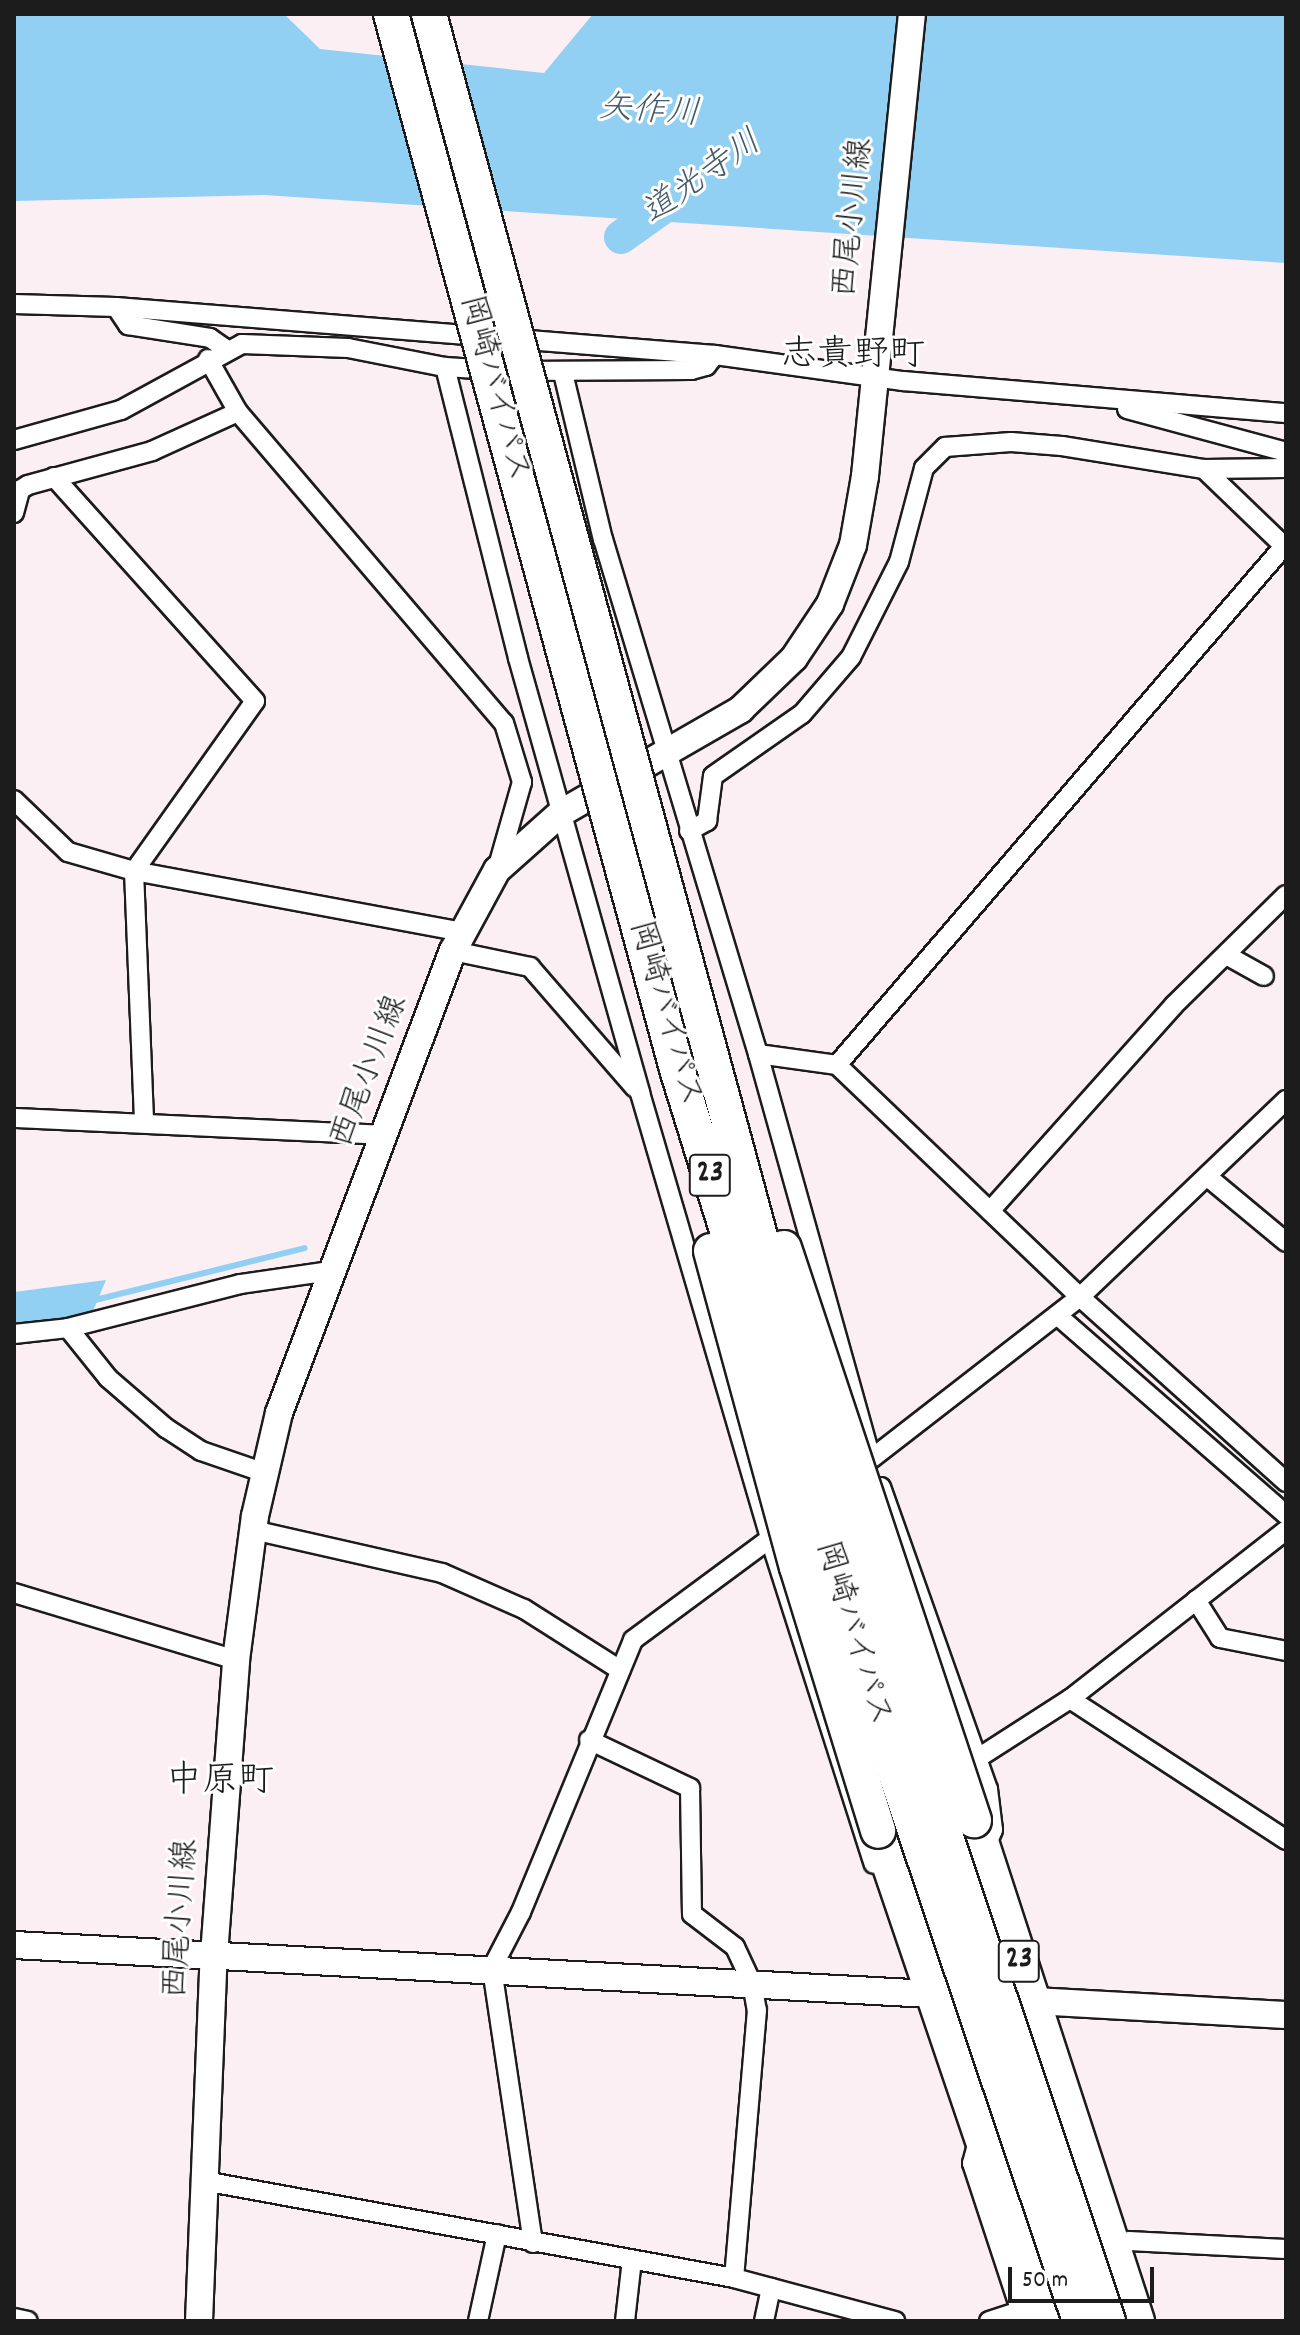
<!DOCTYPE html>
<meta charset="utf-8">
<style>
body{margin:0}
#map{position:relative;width:1300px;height:2335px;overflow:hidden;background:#fbeff4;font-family:Dekko,"Klee One",sans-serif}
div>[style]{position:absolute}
.water>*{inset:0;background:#91d0f2}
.stream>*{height:6px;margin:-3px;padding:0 3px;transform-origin:3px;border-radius:3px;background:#91d0f2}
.river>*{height:34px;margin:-17px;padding:0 17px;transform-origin:17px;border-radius:17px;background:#91d0f2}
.roads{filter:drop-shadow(2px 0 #1c1c1c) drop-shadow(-2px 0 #1c1c1c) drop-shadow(0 2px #1c1c1c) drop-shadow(0 -2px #1c1c1c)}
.street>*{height:18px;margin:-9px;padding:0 9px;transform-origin:9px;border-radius:9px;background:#fff}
.secondary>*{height:26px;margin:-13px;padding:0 13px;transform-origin:13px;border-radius:13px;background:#fff}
.highway>*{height:34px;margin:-17px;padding:0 17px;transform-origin:17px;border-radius:17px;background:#fff}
.bridges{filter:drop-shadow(2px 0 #1c1c1c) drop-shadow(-2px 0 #1c1c1c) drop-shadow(0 2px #1c1c1c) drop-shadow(0 -2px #1c1c1c)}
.highway-bridge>*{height:34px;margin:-17px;padding:0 17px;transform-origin:17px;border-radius:17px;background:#fff}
span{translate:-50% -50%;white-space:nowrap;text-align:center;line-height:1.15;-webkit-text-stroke:6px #fff;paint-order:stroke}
.shield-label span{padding:2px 6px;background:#fff;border:2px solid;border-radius:6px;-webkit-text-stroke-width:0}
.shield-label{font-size:30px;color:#1c1c1c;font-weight:700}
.street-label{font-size:32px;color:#1c1c1c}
.water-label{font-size:34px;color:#455b67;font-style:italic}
.quarter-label{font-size:36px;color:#1c1c1c}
.frame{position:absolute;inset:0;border:16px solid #1c1c1c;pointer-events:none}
.scale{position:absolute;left:1008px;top:2267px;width:146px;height:36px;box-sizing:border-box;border:4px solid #1c1c1c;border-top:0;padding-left:10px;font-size:24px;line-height:28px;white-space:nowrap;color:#1c1c1c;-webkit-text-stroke:6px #fff;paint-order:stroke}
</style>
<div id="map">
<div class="water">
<i style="clip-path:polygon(14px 14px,284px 14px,320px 49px,544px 73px,593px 14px,1286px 14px,1286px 263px,264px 195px,14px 201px)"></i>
<i style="clip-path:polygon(106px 1280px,90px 1318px,14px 1325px,14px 1292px)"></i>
</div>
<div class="stream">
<i style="left:91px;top:1301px;width:220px;rotate:-13.9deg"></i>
</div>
<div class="river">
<i style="left:621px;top:237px;width:76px;rotate:-35.4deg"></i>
</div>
<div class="roads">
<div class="street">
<i style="left:14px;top:304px;width:102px;rotate:1.7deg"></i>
<i style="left:116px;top:307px;width:601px;rotate:4.58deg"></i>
<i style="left:715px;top:355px;width:190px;rotate:7.9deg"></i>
<i style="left:903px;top:381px;width:384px;rotate:4.8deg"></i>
<i style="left:116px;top:307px;width:22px;rotate:56deg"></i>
<i style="left:128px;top:325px;width:83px;rotate:9deg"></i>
<i style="left:210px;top:338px;width:19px;rotate:35deg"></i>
<i style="left:208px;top:359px;width:61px;rotate:60.5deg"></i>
<i style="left:445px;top:367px;width:300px;rotate:75.9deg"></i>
<i style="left:518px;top:658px;width:452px;rotate:74.3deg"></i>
<i style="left:640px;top:1093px;width:465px;rotate:73.7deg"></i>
<i style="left:770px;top:1539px;width:341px;rotate:72.3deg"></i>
<i style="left:519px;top:371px;width:172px;rotate:-0.3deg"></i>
<i style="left:691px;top:370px;width:16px;rotate:-15deg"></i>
<i style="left:706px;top:366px;width:14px;rotate:-51deg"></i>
<i style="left:563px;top:373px;width:171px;rotate:76.5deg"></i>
<i style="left:603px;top:539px;width:538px;rotate:73.25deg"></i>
<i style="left:758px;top:1054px;width:416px;rotate:74.4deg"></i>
<i style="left:1127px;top:409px;width:165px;rotate:15.1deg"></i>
<i style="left:14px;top:440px;width:111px;rotate:-15.7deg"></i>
<i style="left:121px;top:410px;width:138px;rotate:-28.6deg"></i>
<i style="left:242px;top:344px;width:106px;rotate:2.2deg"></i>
<i style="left:348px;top:348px;width:99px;rotate:11.1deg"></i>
<i style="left:445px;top:367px;width:48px;rotate:3.6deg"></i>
<i style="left:1204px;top:469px;width:82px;rotate:-0.7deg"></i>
<i style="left:54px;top:477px;width:301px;rotate:48.1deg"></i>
<i style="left:255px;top:701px;width:209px;rotate:125.4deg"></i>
<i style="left:134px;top:871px;width:251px;rotate:87.7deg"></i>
<i style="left:14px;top:513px;width:24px;rotate:-75deg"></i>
<i style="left:20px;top:490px;width:9px;rotate:-32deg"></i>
<i style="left:28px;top:485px;width:129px;rotate:-15.3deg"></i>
<i style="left:152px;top:451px;width:94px;rotate:-24.4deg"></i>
<i style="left:238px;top:412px;width:409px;rotate:49.5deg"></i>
<i style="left:504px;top:723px;width:62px;rotate:73deg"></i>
<i style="left:522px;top:782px;width:91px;rotate:105.9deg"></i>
<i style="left:14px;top:800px;width:75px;rotate:43.9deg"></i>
<i style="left:68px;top:852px;width:69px;rotate:16.1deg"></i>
<i style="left:134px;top:871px;width:335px;rotate:10.5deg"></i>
<i style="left:689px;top:831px;width:21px;rotate:-29deg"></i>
<i style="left:707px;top:821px;width:45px;rotate:-82.4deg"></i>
<i style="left:713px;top:776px;width:108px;rotate:-34.9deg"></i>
<i style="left:802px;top:714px;width:75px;rotate:-49.3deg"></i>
<i style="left:851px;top:657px;width:106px;rotate:-63.2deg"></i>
<i style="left:899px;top:562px;width:97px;rotate:-75.1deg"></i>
<i style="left:924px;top:468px;width:30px;rotate:-45deg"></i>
<i style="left:945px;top:447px;width:66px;rotate:-4.3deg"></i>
<i style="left:1011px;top:442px;width:51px;rotate:4.5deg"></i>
<i style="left:1062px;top:446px;width:144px;rotate:9.2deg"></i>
<i style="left:1204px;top:469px;width:114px;rotate:43.9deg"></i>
<i style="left:453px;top:951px;width:79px;rotate:11.7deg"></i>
<i style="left:530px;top:967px;width:160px;rotate:49deg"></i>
<i style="left:1228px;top:956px;width:41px;rotate:29.1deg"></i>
<i style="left:758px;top:1054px;width:80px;rotate:7.9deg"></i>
<i style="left:837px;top:1065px;width:336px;rotate:43.7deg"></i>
<i style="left:1080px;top:1297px;width:277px;rotate:41.9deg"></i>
<i style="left:837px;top:1065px;width:685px;rotate:-49.26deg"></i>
<i style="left:14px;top:1118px;width:370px;rotate:2.6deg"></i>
<i style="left:1209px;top:1178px;width:100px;rotate:39.7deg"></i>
<i style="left:990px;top:1211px;width:276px;rotate:-48.2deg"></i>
<i style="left:1174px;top:1005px;width:157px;rotate:-44.5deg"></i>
<i style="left:1057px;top:1315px;width:304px;rotate:41.1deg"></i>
<i style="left:68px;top:1328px;width:64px;rotate:51.3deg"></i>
<i style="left:108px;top:1378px;width:77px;rotate:40.8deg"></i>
<i style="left:166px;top:1428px;width:42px;rotate:33.3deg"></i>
<i style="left:201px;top:1451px;width:68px;rotate:19deg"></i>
<i style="left:14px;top:1334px;width:54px;rotate:-6.3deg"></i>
<i style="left:68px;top:1328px;width:178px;rotate:-14.3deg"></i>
<i style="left:240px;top:1284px;width:91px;rotate:-8.2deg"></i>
<i style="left:862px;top:1466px;width:276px;rotate:-37.8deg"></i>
<i style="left:1080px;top:1297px;width:285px;rotate:-43.7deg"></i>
<i style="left:881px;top:1487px;width:320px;rotate:70.5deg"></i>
<i style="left:988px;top:1789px;width:41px;rotate:83deg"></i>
<i style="left:993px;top:1830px;width:12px;rotate:114deg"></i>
<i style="left:253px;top:1530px;width:194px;rotate:12.8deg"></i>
<i style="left:442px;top:1573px;width:90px;rotate:23.7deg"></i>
<i style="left:524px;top:1609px;width:114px;rotate:32.4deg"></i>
<i style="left:14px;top:1593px;width:232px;rotate:16.8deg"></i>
<i style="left:1196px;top:1600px;width:45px;rotate:57.7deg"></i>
<i style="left:1220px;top:1638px;width:67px;rotate:11.1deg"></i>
<i style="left:1070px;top:1699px;width:258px;rotate:33.1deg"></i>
<i style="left:589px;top:1740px;width:112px;rotate:25.4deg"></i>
<i style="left:690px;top:1788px;width:126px;rotate:89.1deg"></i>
<i style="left:692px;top:1914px;width:54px;rotate:37.5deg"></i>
<i style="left:735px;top:1947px;width:40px;rotate:65deg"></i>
<i style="left:752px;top:1983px;width:27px;rotate:80deg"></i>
<i style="left:757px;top:2010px;width:269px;rotate:94.9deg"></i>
<i style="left:978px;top:1758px;width:109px;rotate:-32.7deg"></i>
<i style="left:1070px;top:1699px;width:274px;rotate:-38deg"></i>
<i style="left:978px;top:2141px;width:23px;rotate:105deg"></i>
<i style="left:972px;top:2163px;width:166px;rotate:71.8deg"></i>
<i style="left:204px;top:2181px;width:539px;rotate:10.37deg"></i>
<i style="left:734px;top:2278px;width:167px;rotate:15deg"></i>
<i style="left:1128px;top:2241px;width:158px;rotate:2.9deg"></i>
<i style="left:533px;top:2243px;width:278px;rotate:-98.5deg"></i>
<i style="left:492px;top:1968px;width:63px;rotate:-62.6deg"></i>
<i style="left:521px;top:1912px;width:294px;rotate:-67.6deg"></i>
<i style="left:633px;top:1640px;width:178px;rotate:-36.5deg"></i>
<i style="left:14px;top:2318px;width:14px;rotate:12deg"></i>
<i style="left:478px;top:2321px;width:89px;rotate:-77.7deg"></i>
<i style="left:625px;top:2321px;width:61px;rotate:-83.5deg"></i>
<i style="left:764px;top:2321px;width:34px;rotate:-78deg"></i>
<i style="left:989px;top:2321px;width:33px;rotate:-18deg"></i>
</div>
<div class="secondary">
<i style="left:14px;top:1945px;width:936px;rotate:3.06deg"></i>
<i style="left:1016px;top:2000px;width:270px;rotate:3.2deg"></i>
<i style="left:199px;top:2321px;width:366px;rotate:-87.7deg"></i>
<i style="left:214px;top:1955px;width:296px;rotate:-85.7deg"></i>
<i style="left:236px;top:1660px;width:145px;rotate:-82.5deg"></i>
<i style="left:255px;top:1516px;width:106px;rotate:-76.9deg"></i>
<i style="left:279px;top:1413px;width:494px;rotate:-69.4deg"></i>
<i style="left:453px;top:951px;width:92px;rotate:-61.5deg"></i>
<i style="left:497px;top:870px;width:86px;rotate:-41.7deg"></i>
<i style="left:561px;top:813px;width:207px;rotate:-29.9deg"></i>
<i style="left:740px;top:710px;width:75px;rotate:-43.9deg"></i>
<i style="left:794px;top:658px;width:65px;rotate:-56.3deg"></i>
<i style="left:830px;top:604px;width:63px;rotate:-68.7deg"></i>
<i style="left:853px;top:545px;width:70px;rotate:-80.1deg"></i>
<i style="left:865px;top:476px;width:464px;rotate:-84.2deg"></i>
</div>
<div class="highway">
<i style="left:974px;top:1820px;width:527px;rotate:71.98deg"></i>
<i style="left:878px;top:1831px;width:517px;rotate:71.28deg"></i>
</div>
</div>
<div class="bridges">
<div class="highway-bridge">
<i style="left:391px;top:14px;width:1093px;rotate:74.83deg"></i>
<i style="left:677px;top:1069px;width:735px;rotate:72.75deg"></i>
<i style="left:895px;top:1771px;width:580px;rotate:71.41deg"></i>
<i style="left:429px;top:14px;width:1389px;rotate:74.85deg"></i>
<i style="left:792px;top:1355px;width:431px;rotate:72.4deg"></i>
<i style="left:922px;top:1766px;width:585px;rotate:71.47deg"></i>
<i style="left:784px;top:1248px;width:603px;rotate:71.63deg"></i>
<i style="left:711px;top:1251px;width:327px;rotate:74.8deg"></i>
<i style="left:797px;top:1567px;width:276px;rotate:72.9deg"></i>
</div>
</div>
<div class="shield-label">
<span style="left:710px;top:1175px">23</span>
<span style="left:1019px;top:1961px">23</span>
</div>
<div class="street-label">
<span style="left:855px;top:218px;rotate:-84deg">西尾小川線</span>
<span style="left:493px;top:389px;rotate:75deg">岡崎バイパス</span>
<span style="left:664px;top:1014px;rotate:74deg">岡崎バイパス</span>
<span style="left:371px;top:1072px;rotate:-69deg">西尾小川線</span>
<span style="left:852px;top:1634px;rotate:73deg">岡崎バイパス</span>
<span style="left:183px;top:1919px;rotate:-86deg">西尾小川線</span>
</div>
<div class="water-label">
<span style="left:649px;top:113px;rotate:4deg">矢作川</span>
<span style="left:703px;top:179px;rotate:-35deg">道光寺川</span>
</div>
<div class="quarter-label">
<span style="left:853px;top:358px">志貴野町</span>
<span style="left:220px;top:1784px">中原町</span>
</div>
<div class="frame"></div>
<div class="scale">50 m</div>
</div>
